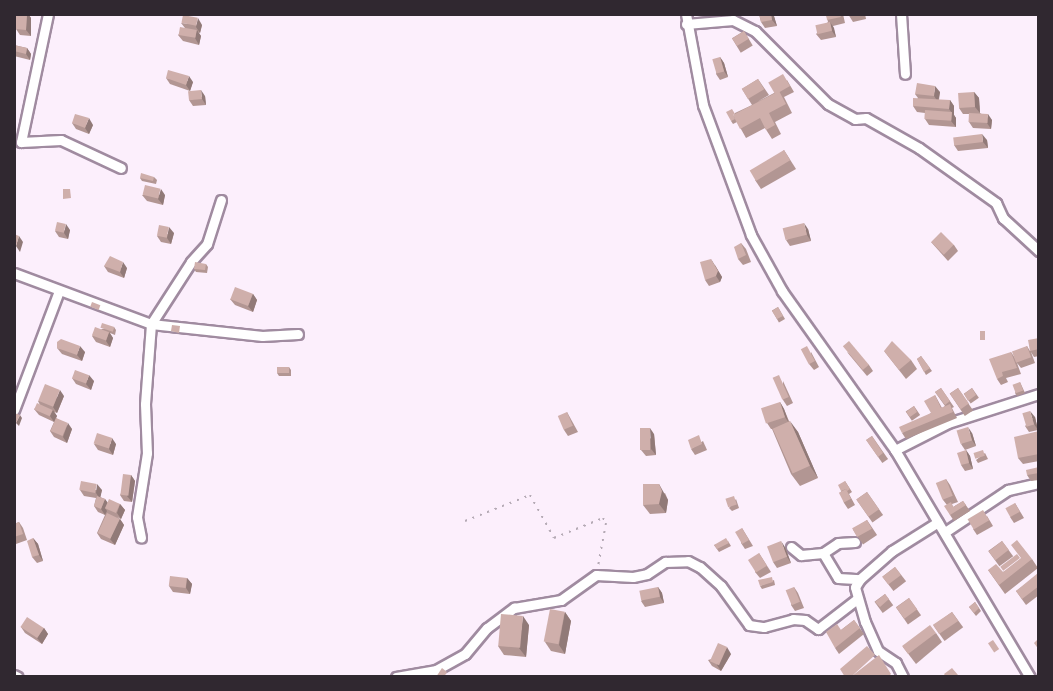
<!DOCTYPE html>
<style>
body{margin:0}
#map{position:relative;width:1053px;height:691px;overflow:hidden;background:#fceffc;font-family:Helvetica,sans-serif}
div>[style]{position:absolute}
.path>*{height:2px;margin-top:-1px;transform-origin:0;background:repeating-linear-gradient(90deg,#b5aab5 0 2px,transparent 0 8px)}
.roads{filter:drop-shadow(2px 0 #a08ba0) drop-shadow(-2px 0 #a08ba0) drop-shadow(0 2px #a08ba0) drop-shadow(0 -2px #a08ba0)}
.minor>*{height:9px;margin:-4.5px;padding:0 4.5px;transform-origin:4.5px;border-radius:4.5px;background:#fff}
.wall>*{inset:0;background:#b29693;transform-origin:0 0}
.shaded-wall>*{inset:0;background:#917a78}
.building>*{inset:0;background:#cfafab;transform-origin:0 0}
span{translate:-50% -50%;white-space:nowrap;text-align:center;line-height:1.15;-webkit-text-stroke:8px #fff;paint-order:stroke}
.frame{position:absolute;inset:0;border:16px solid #302830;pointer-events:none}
</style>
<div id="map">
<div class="path">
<i style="left:465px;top:521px;width:70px;rotate:-21.8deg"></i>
<i style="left:530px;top:495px;width:49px;rotate:60.8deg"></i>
<i style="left:554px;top:538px;width:53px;rotate:-22.2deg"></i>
<i style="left:603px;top:518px;width:6px;rotate:59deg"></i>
<i style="left:606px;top:523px;width:44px;rotate:100.5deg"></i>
</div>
<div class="roads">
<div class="minor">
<i style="left:48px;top:14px;width:131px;rotate:101.9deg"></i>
<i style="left:21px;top:142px;width:40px;rotate:-2.9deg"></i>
<i style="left:61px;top:140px;width:66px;rotate:25deg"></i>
<i style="left:686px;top:14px;width:93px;rotate:79.4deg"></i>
<i style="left:703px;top:105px;width:139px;rotate:69.7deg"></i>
<i style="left:751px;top:235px;width:64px;rotate:61deg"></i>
<i style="left:782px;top:291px;width:195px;rotate:54.6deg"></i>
<i style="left:895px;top:450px;width:264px;rotate:59.3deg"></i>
<i style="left:901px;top:14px;width:60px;rotate:86.2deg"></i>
<i style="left:686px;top:24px;width:47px;rotate:-4.9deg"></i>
<i style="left:733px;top:20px;width:25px;rotate:27deg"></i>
<i style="left:755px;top:31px;width:103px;rotate:45deg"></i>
<i style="left:828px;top:104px;width:31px;rotate:29deg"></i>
<i style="left:855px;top:119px;width:11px;rotate:-5deg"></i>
<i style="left:866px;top:118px;width:61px;rotate:29.5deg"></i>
<i style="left:919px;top:148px;width:95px;rotate:35.5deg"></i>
<i style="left:996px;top:203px;width:17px;rotate:65deg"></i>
<i style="left:1003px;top:218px;width:49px;rotate:42.5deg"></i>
<i style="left:221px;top:200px;width:46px;rotate:107.7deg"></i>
<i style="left:207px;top:244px;width:24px;rotate:132deg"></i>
<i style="left:191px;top:262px;width:74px;rotate:122.8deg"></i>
<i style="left:151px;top:324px;width:112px;rotate:6.2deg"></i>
<i style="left:262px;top:336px;width:36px;rotate:-3deg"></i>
<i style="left:14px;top:273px;width:146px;rotate:20.4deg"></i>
<i style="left:151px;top:324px;width:80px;rotate:94.3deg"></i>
<i style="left:145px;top:404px;width:49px;rotate:87.7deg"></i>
<i style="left:147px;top:453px;width:65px;rotate:98.9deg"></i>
<i style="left:137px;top:517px;width:21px;rotate:79deg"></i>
<i style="left:14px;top:410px;width:127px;rotate:-69.3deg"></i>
<i style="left:895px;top:450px;width:59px;rotate:-27deg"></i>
<i style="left:948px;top:423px;width:96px;rotate:-17.7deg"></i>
<i style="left:945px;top:532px;width:76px;rotate:-33.7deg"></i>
<i style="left:1008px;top:490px;width:32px;rotate:-13deg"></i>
<i style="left:855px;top:542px;width:17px;rotate:177deg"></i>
<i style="left:838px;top:543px;width:18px;rotate:146deg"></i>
<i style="left:823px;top:553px;width:29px;rotate:59deg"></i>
<i style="left:838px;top:578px;width:22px;rotate:3deg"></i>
<i style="left:791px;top:547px;width:13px;rotate:39deg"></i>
<i style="left:801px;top:555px;width:22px;rotate:-5deg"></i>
<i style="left:14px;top:675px;width:4px;rotate:27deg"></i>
<i style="left:396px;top:677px;width:41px;rotate:-9.9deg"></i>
<i style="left:436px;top:670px;width:33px;rotate:-29deg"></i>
<i style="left:465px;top:654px;width:34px;rotate:-50deg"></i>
<i style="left:487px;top:628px;width:34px;rotate:-37deg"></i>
<i style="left:514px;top:608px;width:48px;rotate:-9.7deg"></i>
<i style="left:561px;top:600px;width:43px;rotate:-35.5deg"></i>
<i style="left:596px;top:575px;width:37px;rotate:3deg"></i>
<i style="left:633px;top:577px;width:14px;rotate:-12deg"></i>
<i style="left:647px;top:574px;width:22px;rotate:-34deg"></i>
<i style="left:665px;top:562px;width:23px;rotate:-2deg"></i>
<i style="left:688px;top:561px;width:13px;rotate:27deg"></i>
<i style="left:700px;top:567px;width:28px;rotate:42deg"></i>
<i style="left:721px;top:586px;width:48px;rotate:54.3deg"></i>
<i style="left:749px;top:625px;width:15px;rotate:8deg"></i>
<i style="left:764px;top:627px;width:30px;rotate:-15deg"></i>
<i style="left:793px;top:619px;width:12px;rotate:5deg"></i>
<i style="left:805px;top:620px;width:16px;rotate:35deg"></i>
<i style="left:818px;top:629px;width:49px;rotate:-37.6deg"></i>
<i style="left:903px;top:677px;width:16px;rotate:-117deg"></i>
<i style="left:896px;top:663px;width:22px;rotate:-146deg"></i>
<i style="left:878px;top:651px;width:32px;rotate:-114deg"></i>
<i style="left:865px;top:622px;width:36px;rotate:-106deg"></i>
<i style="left:855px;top:587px;width:9px;rotate:-58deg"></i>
<i style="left:860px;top:579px;width:43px;rotate:-41.2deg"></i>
<i style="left:892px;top:551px;width:54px;rotate:-32.2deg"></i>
</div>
</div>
<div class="wall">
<i style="clip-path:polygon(14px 14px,28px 14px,31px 18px,31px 36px,20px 35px,16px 29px,16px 16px,14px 17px)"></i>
<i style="clip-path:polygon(759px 14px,773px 14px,777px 26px,765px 28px,761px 22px)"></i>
<i style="clip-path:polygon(826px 14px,843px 14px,845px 23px,833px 26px,836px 37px,821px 40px,816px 34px,828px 22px)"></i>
<i style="clip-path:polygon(848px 14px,865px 14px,866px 19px,853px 22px)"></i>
<i style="clip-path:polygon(181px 23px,202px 25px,200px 33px,198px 32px,201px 36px,199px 45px,183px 41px,178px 35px,185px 28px)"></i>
<i style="left:744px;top:31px;width:17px;height:14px;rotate:59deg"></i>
<i style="clip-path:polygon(14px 45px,27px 48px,31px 54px,30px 60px,14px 56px)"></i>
<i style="clip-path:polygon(720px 57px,724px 63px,728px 77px,720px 80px,716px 74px)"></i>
<i style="clip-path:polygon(166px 78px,193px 82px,190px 91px,170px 84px)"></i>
<i style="clip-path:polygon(758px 79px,769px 95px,757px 102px,774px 93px,787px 80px,794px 92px,784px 97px,792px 113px,775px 122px,781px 134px,772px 139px,765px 128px,746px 138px,737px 122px,733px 124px,731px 121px,735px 113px,752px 105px,742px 89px)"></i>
<i style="clip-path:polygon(940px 92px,939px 100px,950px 100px,954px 106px,954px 115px,956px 118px,956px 127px,929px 125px,925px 119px,925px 113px,917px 112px,913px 106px,918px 98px,915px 94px)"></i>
<i style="clip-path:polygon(974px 92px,979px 98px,980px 113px,992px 120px,991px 129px,973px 128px,969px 122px,969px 114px,963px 114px,959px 108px)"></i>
<i style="clip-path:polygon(205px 96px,206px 105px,193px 106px,189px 100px)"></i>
<i style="clip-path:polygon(72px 123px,93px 125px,89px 134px,76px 129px)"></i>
<i style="clip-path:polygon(987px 140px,988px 148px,958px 151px,954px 145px)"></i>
<i style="clip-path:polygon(784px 150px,796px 169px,761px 189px,755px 180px)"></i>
<i style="clip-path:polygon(154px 177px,157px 180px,156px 184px,142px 181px,140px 178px)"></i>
<i style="clip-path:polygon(142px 195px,165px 195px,163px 205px,147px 201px)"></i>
<i style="clip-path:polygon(808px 229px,811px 241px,790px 246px,786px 240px)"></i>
<i style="clip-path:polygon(70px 230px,68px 239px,59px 237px,55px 231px)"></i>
<i style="clip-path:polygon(174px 233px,171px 244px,161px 242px,157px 236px)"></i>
<i style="clip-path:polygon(931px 242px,954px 245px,958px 251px,948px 261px)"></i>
<i style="clip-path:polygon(741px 243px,746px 249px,751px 262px,743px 265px,738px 259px)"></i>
<i style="clip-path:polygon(206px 264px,208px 267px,207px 273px,196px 272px,194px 269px)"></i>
<i style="clip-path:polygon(715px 265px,722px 277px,720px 282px,709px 286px,705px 280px)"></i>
<i style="clip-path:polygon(104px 266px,127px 268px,124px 278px,108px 272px)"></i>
<i style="clip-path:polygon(253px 294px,257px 300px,253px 312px,235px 305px,230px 299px)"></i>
<i style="left:778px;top:307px;width:14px;height:7px;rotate:60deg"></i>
<i style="clip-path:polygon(114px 327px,116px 330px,115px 335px,110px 333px,113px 338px,110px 347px,96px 342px,92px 336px,102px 329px)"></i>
<i style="clip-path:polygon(1039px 338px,1039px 356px,1034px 357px,1031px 352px,1035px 363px,1021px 368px,1017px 363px,1021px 374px,1006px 378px,1008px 382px,1001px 385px,997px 379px,1011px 352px,1015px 358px,1027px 346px,1030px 351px)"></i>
<i style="clip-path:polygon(57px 348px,85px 352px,82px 361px,62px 354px)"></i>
<i style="clip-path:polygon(884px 351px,911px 360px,917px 369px,906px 379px)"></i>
<i style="clip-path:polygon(811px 352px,819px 367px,814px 370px,809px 364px)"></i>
<i style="clip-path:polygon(847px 352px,869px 365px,873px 371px,867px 376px)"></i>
<i style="clip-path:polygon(921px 356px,932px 371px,926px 375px,917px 359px)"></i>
<i style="clip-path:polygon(289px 367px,291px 370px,291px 376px,279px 376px,277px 373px)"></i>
<i style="clip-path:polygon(72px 378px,94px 381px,91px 390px,76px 384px)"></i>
<i style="clip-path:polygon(783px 381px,793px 403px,787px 406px,783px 400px)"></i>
<i style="clip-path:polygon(1020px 382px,1025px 393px,1017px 396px,1015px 393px)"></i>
<i style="clip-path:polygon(941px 388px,954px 407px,952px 408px,957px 418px,906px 439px,902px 433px,931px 413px,935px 395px,942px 408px,945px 406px,935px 392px)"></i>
<i style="left:958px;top:388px;width:27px;height:10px;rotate:56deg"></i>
<i style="left:972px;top:388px;width:12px;height:10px;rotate:55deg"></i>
<i style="clip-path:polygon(64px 396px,57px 413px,54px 412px,57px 416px,56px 418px,72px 429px,67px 443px,54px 437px,50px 431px,54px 422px,39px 415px,34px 409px,40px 405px,38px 401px)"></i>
<i style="clip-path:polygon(780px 402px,784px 409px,789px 421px,798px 432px,818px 478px,800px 486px,791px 474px,772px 429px,771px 429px,767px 423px)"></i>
<i style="left:914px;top:406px;width:11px;height:10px;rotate:56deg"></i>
<i style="clip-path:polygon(567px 412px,578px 432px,568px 436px,564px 430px)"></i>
<i style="clip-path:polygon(1035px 417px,1038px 430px,1029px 432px,1025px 426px)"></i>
<i style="clip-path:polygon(1039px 431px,1039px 461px,1023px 464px,1018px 458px)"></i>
<i style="clip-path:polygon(972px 433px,976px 446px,965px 450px,961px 444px)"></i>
<i style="clip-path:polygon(654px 434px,656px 455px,646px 456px,641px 450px)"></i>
<i style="left:872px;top:436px;width:28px;height:7px;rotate:55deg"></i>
<i style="clip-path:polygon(703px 441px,707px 450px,695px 455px,691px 449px)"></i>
<i style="clip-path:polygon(94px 444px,116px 444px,113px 455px,98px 450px)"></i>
<i style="clip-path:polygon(966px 450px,970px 456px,973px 469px,965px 471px,961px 465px)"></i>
<i style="clip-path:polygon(985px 453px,988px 459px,978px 463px,976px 460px)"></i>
<i style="clip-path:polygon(1039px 467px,1039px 480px,1031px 481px,1027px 475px)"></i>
<i style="clip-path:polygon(131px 475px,135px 481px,132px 502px,124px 501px,120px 495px)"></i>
<i style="clip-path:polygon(946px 479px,950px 485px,958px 502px,952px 504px,953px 507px,963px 501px,970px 511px,954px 521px,950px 515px,947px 505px,943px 500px)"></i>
<i style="clip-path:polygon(845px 481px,852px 492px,849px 494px,855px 505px,848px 509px,844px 503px,841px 491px)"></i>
<i style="clip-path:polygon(80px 490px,102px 490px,100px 497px,105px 499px,108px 503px,120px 504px,125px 510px,121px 519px,117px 517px,120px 519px,124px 525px,115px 545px,101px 539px,97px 533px,105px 515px,98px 512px,94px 506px,96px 498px,84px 496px)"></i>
<i style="left:867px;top:492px;width:28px;height:13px;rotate:55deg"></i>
<i style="clip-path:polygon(665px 493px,668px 500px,666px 513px,650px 514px,643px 505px)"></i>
<i style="clip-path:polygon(736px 499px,739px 508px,732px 511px,729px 508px)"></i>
<i style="clip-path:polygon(1015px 503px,1024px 518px,1014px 523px,1010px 517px)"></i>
<i style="clip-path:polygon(987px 516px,993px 526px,977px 535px,973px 529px)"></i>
<i style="left:867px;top:520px;width:18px;height:17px;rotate:56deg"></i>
<i style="clip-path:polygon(19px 522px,23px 528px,27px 540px,16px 544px,14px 542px,14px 524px)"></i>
<i style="clip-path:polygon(742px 528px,753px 546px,745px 549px,741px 543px)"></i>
<i style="clip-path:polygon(33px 538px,38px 544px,43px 561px,37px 563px,32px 557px)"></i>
<i style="clip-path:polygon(728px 541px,731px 546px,719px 552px,714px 545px)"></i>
<i style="left:1002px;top:541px;width:19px;height:17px;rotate:54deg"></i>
<i style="clip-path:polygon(785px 547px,791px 563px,777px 568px,773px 562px)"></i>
<i style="clip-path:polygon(759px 553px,771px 572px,760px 578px,755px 572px)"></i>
<i style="clip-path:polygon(1032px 559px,1038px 568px,1005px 594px,988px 570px,1003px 572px)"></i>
<i style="left:895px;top:567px;width:18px;height:16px;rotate:52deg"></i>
<i style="clip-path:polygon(1039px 574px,1039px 595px,1026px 605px,1016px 591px)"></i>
<i style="clip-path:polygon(187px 578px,192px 584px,190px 594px,173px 592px,169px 586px)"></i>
<i style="clip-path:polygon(774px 580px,775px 585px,762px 589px,760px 586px)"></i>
<i style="clip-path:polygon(658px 587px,662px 593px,664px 603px,645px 607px,641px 601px)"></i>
<i style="clip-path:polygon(794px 587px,798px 593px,804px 608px,795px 611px,791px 605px)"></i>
<i style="left:885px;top:594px;width:14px;height:13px;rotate:54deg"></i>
<i style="left:909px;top:598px;width:21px;height:16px;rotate:55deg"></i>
<i style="clip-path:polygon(975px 602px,981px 611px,976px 616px,969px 607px)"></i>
<i style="clip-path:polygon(565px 612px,571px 621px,565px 654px,551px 651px,545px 642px)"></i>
<i style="left:952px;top:612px;width:19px;height:23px;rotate:54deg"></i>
<i style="clip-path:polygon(854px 620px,864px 634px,839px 654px,835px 648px,841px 630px)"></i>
<i style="clip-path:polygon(529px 625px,526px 657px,504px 655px,498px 646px)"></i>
<i style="clip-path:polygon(21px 627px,44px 628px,48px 634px,42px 644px,25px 633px)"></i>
<i style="clip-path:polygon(936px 633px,942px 642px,916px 664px,903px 647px)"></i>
<i style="clip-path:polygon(731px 654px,721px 671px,712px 666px,708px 660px)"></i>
</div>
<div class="shaded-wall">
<i style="clip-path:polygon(27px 14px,28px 14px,31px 18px,31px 36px,26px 30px)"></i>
<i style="clip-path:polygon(771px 14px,774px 16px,777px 26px,772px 20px)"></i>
<i style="clip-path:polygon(198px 18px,202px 25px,200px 33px,196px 27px)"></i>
<i style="clip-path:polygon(830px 22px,834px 28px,836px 37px,832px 31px)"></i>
<i style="clip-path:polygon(197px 30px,201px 36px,199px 45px,195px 38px)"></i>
<i style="clip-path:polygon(27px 48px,31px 54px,30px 60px,26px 54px)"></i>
<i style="clip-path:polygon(720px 57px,724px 63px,728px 77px,724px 71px)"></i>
<i style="clip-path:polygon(189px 76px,193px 82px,190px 91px,186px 85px)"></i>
<i style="clip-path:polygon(935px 86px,940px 92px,938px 102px,934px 96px)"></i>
<i style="clip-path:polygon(201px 90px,205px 96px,206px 105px,202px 99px)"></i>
<i style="clip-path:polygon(974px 92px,979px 98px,980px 113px,975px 107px)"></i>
<i style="clip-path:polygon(950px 100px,954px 106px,954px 115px,956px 118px,956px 127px,951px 121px,952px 113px,949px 109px)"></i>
<i style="clip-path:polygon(988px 114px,992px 120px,991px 129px,987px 123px)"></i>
<i style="clip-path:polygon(89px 118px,93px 125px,89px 134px,85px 128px)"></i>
<i style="clip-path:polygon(982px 134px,987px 140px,988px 148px,983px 142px)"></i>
<i style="clip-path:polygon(161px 189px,165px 195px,163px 205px,158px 199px)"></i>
<i style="clip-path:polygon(804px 223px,808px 229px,811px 241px,807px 235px)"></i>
<i style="clip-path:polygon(66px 224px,70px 230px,68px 239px,64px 233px)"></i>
<i style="clip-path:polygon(169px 227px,174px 233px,171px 244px,167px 238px)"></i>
<i style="clip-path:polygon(19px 236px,23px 242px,20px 252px,16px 246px)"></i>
<i style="clip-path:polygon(711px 259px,722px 277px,720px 282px,716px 276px)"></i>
<i style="clip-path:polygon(123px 262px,127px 268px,124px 278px,120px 272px)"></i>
<i style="clip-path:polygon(253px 294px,257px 300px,253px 312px,248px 306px)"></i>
<i style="clip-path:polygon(109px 332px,113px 338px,110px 347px,106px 341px)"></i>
<i style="clip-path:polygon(80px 346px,85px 352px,82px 361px,77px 355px)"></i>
<i style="clip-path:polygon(89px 375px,94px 381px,91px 390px,86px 384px)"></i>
<i style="clip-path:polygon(60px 390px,64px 396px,57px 413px,53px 407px)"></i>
<i style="clip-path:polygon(780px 402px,784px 409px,789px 423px,785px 417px)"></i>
<i style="clip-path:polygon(53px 410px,57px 416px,54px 422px,50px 416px)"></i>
<i style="clip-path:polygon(1030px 411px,1035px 417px,1038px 430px,1034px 424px)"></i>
<i style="clip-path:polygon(20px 415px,22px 418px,19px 426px,16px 423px)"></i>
<i style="clip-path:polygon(790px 421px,798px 432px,818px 478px,810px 466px)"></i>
<i style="clip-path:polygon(68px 423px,72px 429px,67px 443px,63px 437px)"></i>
<i style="clip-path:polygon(968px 427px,972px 433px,976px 446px,972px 440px)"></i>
<i style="clip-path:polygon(650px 428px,654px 434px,656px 455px,651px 449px)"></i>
<i style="clip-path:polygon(112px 438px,116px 444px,113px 455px,109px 449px)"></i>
<i style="clip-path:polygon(966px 450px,970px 456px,973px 469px,969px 463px)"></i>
<i style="clip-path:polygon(131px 475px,135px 481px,132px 502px,127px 496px)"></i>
<i style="clip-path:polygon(97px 484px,102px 490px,100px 499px,96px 493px)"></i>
<i style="clip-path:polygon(659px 484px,668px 500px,666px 513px,659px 504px)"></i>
<i style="clip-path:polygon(105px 499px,109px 505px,105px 508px,107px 511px,105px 515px,101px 509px)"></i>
<i style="clip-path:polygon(120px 504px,125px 510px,121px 519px,117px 513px)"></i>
<i style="clip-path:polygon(120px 519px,124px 525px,115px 545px,110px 539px)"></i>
<i style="clip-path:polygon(33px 538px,38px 544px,43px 561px,39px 555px)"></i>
<i style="clip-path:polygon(781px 541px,785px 547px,791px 563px,787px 557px)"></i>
<i style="clip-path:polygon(187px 578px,192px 584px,190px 594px,186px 588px)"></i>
<i style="clip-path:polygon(658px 587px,662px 593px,664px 603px,660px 597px)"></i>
<i style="clip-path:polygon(565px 612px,571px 621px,565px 654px,559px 645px)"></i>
<i style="clip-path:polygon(523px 616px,529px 625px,526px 657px,519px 648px)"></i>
<i style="clip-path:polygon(44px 628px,48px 634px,42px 644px,37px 638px)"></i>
<i style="clip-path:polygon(727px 647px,731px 654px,721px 671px,717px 665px)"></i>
</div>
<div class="building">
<i style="clip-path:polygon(16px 14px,27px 14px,26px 30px,16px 29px)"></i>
<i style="clip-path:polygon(759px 14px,771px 14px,772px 20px,761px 22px)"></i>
<i style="clip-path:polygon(826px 14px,840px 14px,841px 17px,827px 20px)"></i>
<i style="left:183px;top:15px;width:15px;height:8px;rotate:11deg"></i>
<i style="left:830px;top:22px;width:9px;height:15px;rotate:77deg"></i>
<i style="left:180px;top:27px;width:17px;height:8px;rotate:10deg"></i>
<i style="left:744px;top:31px;width:9px;height:14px;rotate:58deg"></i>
<i style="clip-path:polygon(14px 45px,27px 48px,26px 54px,14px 51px)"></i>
<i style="left:720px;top:57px;width:15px;height:8px;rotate:74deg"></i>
<i style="clip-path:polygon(168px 70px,189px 76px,186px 85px,166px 78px)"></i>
<i style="left:783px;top:74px;width:14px;height:17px;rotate:60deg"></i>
<i style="left:758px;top:79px;width:12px;height:19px;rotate:59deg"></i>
<i style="clip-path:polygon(917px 83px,935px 86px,934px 96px,915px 94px)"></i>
<i style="left:201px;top:90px;width:9px;height:13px;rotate:84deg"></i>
<i style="clip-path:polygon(779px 91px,786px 104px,769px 113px,775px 125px,766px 130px,760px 118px,740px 129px,733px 115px)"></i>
<i style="left:974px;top:92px;width:15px;height:16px;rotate:86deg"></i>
<i style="clip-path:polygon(913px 98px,950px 100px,949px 109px,913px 106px)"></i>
<i style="clip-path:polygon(732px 109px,735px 114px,733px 115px,735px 119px,731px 121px,726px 112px)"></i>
<i style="left:925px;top:110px;width:27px;height:9px;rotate:4deg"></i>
<i style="left:969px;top:113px;width:19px;height:9px;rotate:3deg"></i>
<i style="clip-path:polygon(75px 114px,89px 118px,85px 128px,72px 123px)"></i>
<i style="left:982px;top:134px;width:8px;height:29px;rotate:83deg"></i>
<i style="left:784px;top:150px;width:12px;height:40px;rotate:59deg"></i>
<i style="clip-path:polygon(141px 173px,154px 177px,153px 181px,140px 178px)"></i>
<i style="left:145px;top:185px;width:16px;height:10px;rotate:14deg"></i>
<i style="clip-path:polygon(63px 189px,70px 189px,71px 198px,63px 199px)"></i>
<i style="left:57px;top:222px;width:9px;height:9px;rotate:13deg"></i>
<i style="left:804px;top:223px;width:12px;height:22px;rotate:76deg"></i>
<i style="left:159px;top:225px;width:10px;height:11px;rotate:11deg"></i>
<i style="left:941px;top:232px;width:18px;height:14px;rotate:45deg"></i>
<i style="clip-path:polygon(14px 234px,19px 236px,16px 246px,14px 245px)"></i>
<i style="clip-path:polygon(741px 243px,746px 255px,738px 259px,734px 247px)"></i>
<i style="clip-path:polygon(110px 256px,123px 262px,120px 272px,104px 266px)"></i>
<i style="clip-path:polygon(711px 259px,718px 271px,716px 276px,705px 280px,700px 262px)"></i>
<i style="clip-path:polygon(195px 262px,206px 264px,205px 270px,194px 269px)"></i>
<i style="left:235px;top:287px;width:19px;height:13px;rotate:21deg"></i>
<i style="left:92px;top:302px;width:9px;height:5px;rotate:21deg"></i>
<i style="clip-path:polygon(778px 307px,783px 316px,777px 319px,772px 311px)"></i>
<i style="left:102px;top:323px;width:13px;height:5px;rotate:18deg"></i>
<i style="clip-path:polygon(172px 325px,180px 326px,179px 333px,171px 331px)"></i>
<i style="left:95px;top:327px;width:15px;height:9px;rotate:20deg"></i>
<i style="left:980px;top:331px;width:5px;height:9px"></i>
<i style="clip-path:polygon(1039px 338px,1039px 349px,1030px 351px,1028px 340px)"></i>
<i style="clip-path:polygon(61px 339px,80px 346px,77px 355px,57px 348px,57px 342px)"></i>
<i style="left:849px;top:341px;width:31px;height:8px;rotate:50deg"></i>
<i style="clip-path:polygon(892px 341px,911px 360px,899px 370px,884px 351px)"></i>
<i style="left:807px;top:346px;width:17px;height:7px;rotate:62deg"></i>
<i style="left:1027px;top:346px;width:12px;height:16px;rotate:70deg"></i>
<i style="clip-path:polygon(1011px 352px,1017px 368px,1002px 372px,1003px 376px,997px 379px,989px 359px)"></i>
<i style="clip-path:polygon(921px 356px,930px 368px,924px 372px,917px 359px)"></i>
<i style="left:277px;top:367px;width:12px;height:6px"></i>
<i style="left:75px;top:370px;width:15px;height:9px;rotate:20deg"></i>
<i style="left:779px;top:375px;width:24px;height:7px;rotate:66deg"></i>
<i style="left:1020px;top:382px;width:9px;height:8px;rotate:69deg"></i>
<i style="left:45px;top:384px;width:16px;height:18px;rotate:22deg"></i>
<i style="clip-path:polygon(941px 388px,950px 401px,945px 405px,935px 392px)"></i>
<i style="left:958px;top:388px;width:19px;height:10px;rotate:55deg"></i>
<i style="clip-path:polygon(972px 388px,976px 395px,968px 401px,964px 394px)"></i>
<i style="clip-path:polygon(935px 395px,941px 408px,950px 404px,953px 412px,902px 433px,899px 427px,931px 413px,924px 401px)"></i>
<i style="left:780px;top:402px;width:16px;height:20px;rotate:72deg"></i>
<i style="left:37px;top:403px;width:17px;height:7px;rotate:24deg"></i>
<i style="clip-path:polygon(914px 406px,917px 412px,910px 417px,906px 412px)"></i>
<i style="left:1030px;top:411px;width:14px;height:8px;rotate:73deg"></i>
<i style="left:567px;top:412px;width:15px;height:10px;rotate:67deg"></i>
<i style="clip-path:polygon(14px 413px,20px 415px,16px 423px,14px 423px)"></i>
<i style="left:56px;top:418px;width:13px;height:14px;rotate:23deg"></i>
<i style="left:790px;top:421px;width:49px;height:19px;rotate:66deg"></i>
<i style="left:968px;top:427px;width:14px;height:12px;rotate:73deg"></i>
<i style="left:640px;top:428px;width:10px;height:22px"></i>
<i style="clip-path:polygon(1039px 431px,1039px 454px,1018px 458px,1014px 437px)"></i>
<i style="left:97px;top:433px;width:16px;height:11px;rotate:18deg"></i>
<i style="clip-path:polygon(699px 435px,702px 444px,691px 449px,688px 440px)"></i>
<i style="clip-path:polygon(872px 436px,883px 453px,878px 457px,866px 440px)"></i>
<i style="clip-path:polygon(966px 450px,969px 463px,961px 465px,957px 453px)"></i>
<i style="left:983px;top:450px;width:6px;height:10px;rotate:72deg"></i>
<i style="clip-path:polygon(1039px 467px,1039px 473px,1027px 475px,1026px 470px)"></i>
<i style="left:123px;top:474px;width:8px;height:21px;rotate:7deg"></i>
<i style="left:946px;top:479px;width:18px;height:11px;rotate:68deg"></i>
<i style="left:81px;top:481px;width:16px;height:9px;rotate:11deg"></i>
<i style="clip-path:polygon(845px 481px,850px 489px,847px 491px,846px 489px,841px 491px,838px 485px)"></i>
<i style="clip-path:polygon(643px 484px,659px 484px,662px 491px,659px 504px,643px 505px)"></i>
<i style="left:846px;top:489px;width:11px;height:8px;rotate:63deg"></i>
<i style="left:867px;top:492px;width:21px;height:13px;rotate:55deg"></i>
<i style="clip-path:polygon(97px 496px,105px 499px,101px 509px,94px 506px)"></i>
<i style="left:734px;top:496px;width:9px;height:9px;rotate:72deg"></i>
<i style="left:109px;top:499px;width:12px;height:10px;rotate:24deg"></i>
<i style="clip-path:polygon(963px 501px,966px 505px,950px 515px,944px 506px,951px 502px,953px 507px)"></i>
<i style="left:1015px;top:503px;width:10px;height:11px;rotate:61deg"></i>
<i style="left:983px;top:510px;width:12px;height:18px;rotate:59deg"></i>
<i style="left:107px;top:513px;width:14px;height:22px;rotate:25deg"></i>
<i style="left:867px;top:520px;width:10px;height:17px;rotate:61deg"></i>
<i style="clip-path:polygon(19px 522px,23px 534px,14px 537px,14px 524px)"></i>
<i style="left:742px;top:528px;width:14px;height:8px;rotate:60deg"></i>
<i style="clip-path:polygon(33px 538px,39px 555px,32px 557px,27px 541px)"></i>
<i style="clip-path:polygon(726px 538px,729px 543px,717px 549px,714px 545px)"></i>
<i style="clip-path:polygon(1017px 540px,1032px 559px,999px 585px,988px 570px,996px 564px,1003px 572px,1021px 558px,1011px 545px)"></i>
<i style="left:781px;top:541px;width:17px;height:15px;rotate:69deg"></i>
<i style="left:1002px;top:541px;width:11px;height:17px;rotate:52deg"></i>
<i style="left:759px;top:553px;width:15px;height:13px;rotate:58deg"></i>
<i style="left:1017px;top:554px;width:5px;height:21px;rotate:53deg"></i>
<i style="left:895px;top:567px;width:10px;height:16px;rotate:53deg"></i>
<i style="clip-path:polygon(1038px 573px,1039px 586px,1022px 599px,1016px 591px)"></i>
<i style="left:170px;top:576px;width:17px;height:10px;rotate:7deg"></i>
<i style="clip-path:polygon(772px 577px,773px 582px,760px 586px,758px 580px)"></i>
<i style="left:658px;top:587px;width:10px;height:19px;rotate:79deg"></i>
<i style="left:794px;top:587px;width:16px;height:9px;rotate:68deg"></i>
<i style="clip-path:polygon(885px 594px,889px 599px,880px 607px,875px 602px)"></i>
<i style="left:909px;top:598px;width:14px;height:16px;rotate:54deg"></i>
<i style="clip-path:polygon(975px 602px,979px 608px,974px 613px,969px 607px)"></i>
<i style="left:550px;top:609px;width:15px;height:33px;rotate:11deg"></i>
<i style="left:952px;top:612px;width:11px;height:23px;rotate:56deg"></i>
<i style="left:501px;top:614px;width:22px;height:32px;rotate:5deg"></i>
<i style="left:27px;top:617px;width:20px;height:12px;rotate:33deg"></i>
<i style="clip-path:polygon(854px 620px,860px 628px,835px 648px,826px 632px,837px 624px,841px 630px)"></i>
<i style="left:930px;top:625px;width:10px;height:35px;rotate:53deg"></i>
<i style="clip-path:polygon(1039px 638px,1039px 650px,1034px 643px)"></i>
<i style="left:993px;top:640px;width:11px;height:6px;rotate:56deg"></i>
<i style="left:718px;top:643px;width:10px;height:20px;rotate:24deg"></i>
<i style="clip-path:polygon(867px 646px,875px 655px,852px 676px,879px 655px,891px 674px,888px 677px,845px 677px,840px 669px)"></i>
<i style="clip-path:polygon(442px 668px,447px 672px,444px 677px,436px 677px)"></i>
<i style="clip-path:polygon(952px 668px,958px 675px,955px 677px,946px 677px,944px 674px)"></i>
</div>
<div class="frame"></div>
</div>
